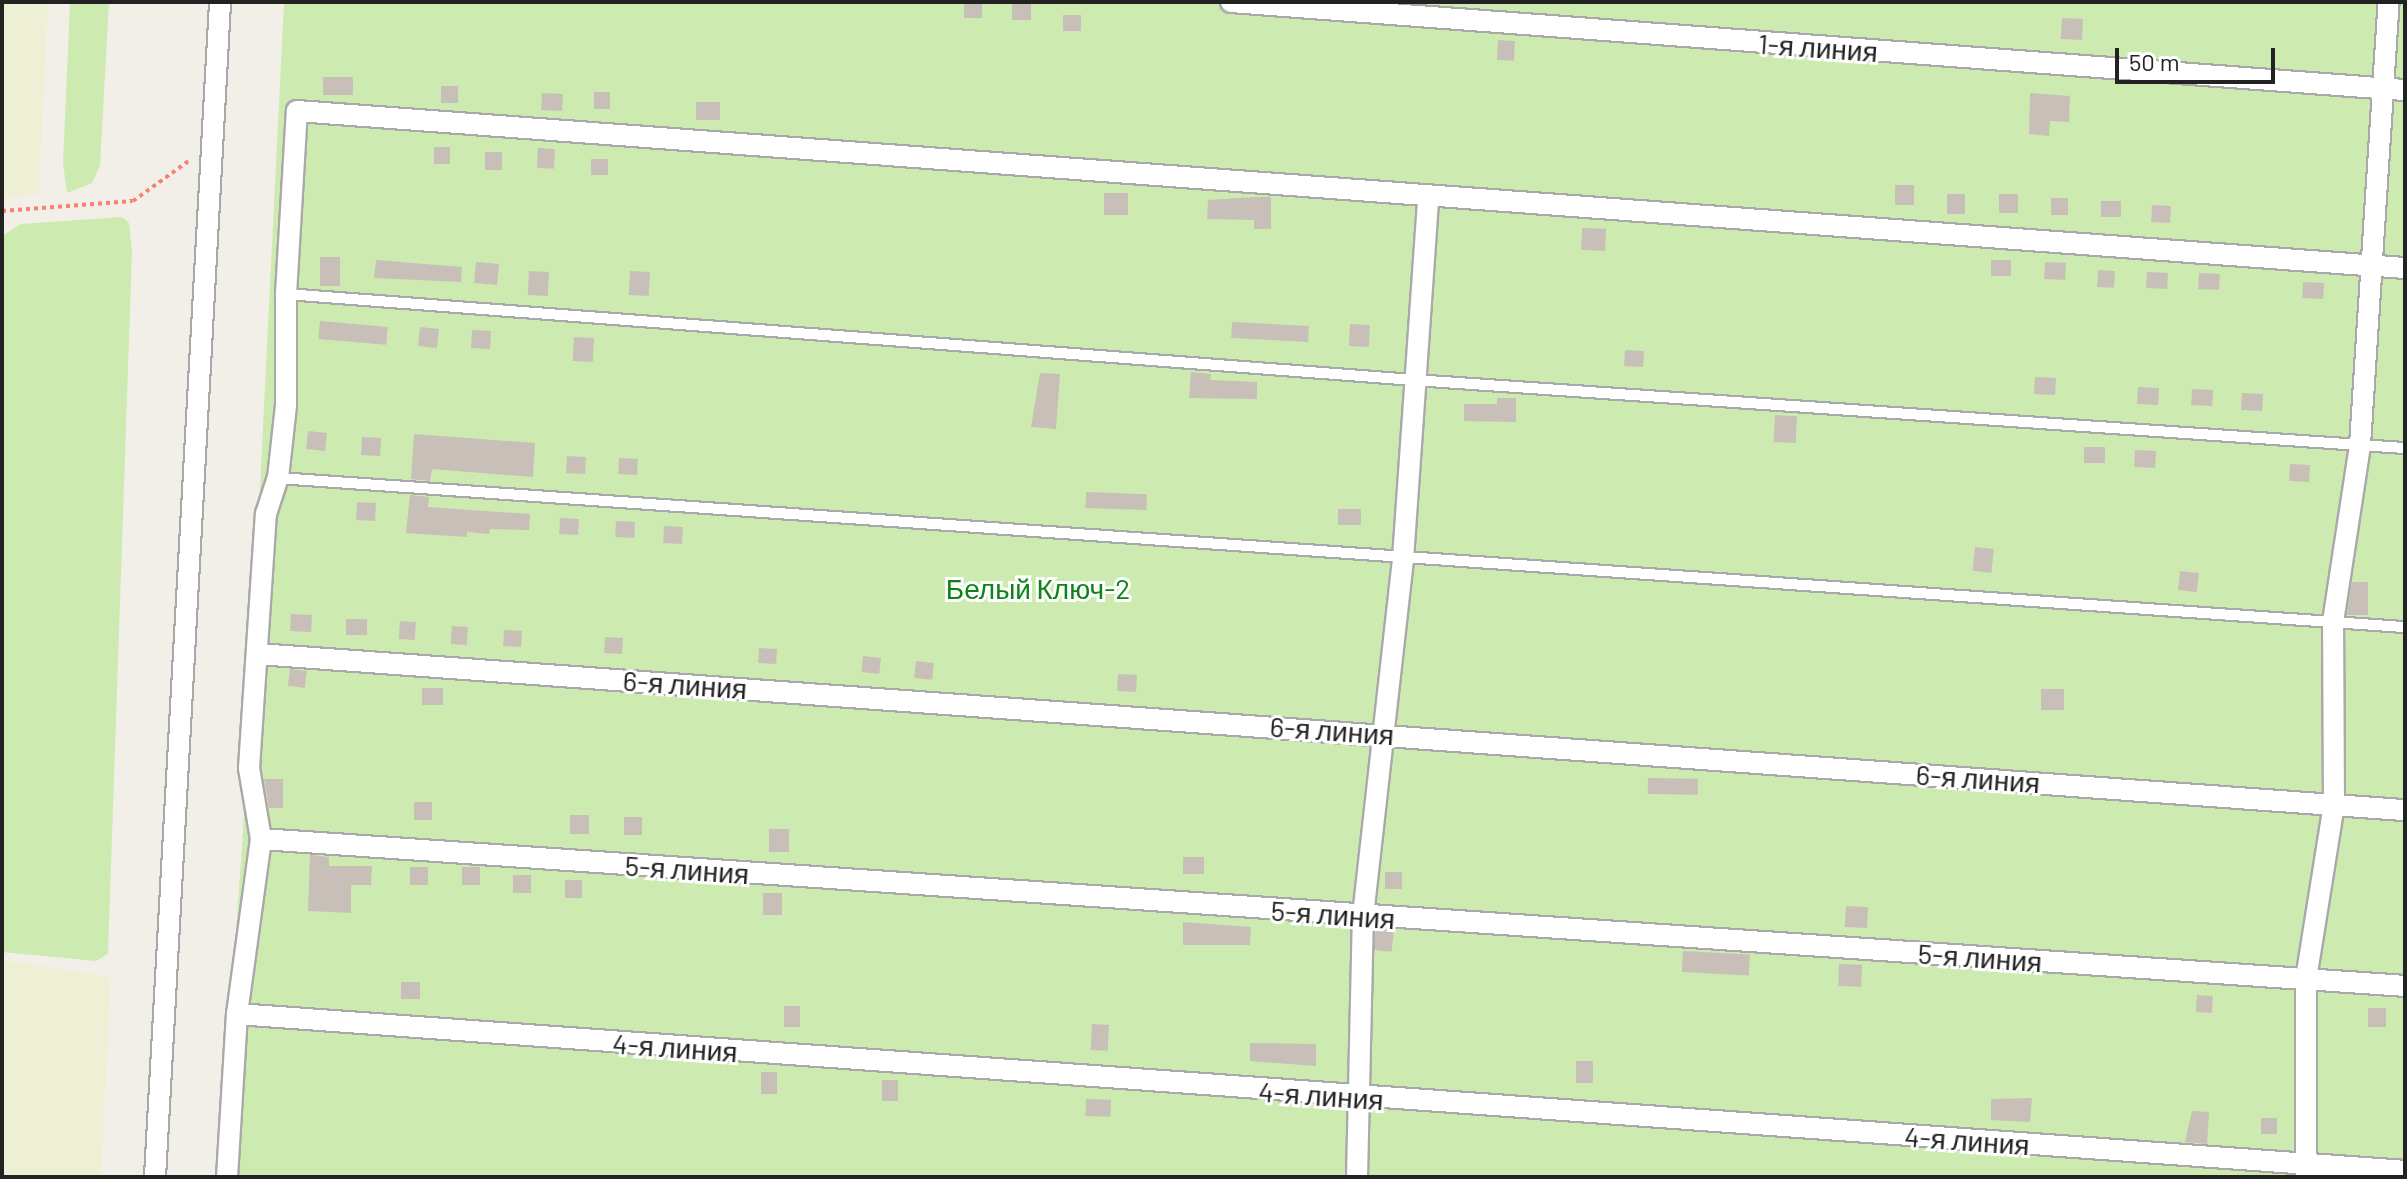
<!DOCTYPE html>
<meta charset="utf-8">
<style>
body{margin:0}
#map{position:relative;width:2407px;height:1179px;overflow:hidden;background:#f2efe9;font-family:Barlow,sans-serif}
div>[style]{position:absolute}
.farmland>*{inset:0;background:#eef0d5}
.grass>*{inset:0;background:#cdebb0}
.building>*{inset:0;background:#c7bfb8;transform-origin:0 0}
.path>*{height:4px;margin-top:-2px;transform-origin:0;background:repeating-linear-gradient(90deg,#fa8072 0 4px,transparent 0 8px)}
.roads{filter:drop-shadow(2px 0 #a9a9a9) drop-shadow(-2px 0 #a9a9a9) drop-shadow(0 2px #a9a9a9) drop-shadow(0 -2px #a9a9a9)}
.service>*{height:10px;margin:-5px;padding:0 5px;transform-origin:5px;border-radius:5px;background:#fff}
.minor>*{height:20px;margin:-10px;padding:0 10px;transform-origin:10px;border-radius:10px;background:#fff}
span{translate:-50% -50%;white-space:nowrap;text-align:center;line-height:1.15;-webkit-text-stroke:6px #fff;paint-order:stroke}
.street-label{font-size:28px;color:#222}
.park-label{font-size:28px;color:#0c8416}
.frame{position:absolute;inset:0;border:4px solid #222;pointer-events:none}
.scale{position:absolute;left:2115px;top:48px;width:160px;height:36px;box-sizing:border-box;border:4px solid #222;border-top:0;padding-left:10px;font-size:24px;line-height:28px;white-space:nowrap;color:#222;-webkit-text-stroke:6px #fff;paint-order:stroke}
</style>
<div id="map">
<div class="farmland">
<i style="clip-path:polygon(2px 2px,48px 2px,39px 194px,2px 198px)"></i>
<i style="clip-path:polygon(2px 960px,111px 977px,101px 1177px,2px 1177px)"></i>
</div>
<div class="grass">
<i style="clip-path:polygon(70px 2px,109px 2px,100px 166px,92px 183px,67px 193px,63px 163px)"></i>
<i style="clip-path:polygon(284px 2px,2405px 2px,2405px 1177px,219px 1177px,243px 832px)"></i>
<i style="clip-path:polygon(122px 217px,129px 223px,132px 252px,108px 954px,96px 961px,2px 952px,2px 236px,21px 224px)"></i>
</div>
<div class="building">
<i style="left:964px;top:2px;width:18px;height:16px"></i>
<i style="left:1012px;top:4px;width:19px;height:16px"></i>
<i style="left:1063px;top:15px;width:18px;height:16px"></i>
<i style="left:2062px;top:18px;width:21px;height:21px;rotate:3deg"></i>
<i style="left:1498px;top:40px;width:17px;height:20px;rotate:3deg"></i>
<i style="left:323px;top:77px;width:30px;height:18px"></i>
<i style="left:441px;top:86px;width:17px;height:17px"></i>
<i style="left:594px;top:92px;width:16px;height:17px"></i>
<i style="left:542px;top:93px;width:21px;height:17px;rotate:3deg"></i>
<i style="clip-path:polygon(2030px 93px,2070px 96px,2069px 122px,2050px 121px,2049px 136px,2029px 134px)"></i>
<i style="left:696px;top:102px;width:24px;height:18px"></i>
<i style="left:434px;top:147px;width:16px;height:17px"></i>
<i style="left:538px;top:148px;width:17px;height:20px;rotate:3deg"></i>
<i style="left:485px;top:152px;width:17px;height:18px"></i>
<i style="left:591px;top:159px;width:17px;height:16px"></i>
<i style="left:1895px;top:185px;width:19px;height:20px"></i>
<i style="left:1104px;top:193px;width:24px;height:22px"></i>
<i style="left:1947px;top:194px;width:18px;height:20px"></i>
<i style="left:1999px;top:194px;width:19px;height:19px"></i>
<i style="clip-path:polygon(1255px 197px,1271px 197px,1271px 229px,1254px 229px,1254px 220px,1207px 219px,1208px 200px)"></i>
<i style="left:2051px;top:198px;width:17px;height:17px"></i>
<i style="left:2101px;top:201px;width:20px;height:16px"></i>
<i style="left:2152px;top:205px;width:19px;height:17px;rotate:3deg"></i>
<i style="left:1582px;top:228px;width:24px;height:22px;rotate:2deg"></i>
<i style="left:320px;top:257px;width:20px;height:29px"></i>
<i style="clip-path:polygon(376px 260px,462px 267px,461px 282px,374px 278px)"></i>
<i style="left:1991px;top:260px;width:20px;height:16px"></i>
<i style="left:476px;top:262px;width:23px;height:21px;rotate:5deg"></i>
<i style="left:2045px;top:262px;width:21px;height:17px;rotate:3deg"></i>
<i style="left:2098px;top:270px;width:17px;height:17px;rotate:3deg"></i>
<i style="left:529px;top:271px;width:20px;height:24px;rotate:3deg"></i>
<i style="left:630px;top:271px;width:20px;height:24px;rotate:3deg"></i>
<i style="left:2147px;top:272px;width:21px;height:16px;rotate:3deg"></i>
<i style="left:2199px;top:273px;width:21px;height:16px;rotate:3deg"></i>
<i style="left:2303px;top:282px;width:21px;height:16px;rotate:3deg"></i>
<i style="left:320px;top:321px;width:68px;height:18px;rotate:5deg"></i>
<i style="left:1232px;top:322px;width:77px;height:16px;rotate:3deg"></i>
<i style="left:1350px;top:324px;width:20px;height:22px;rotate:3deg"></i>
<i style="left:420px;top:327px;width:19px;height:19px;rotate:6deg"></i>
<i style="left:472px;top:330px;width:19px;height:18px;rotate:3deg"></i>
<i style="left:574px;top:337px;width:20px;height:24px;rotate:3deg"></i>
<i style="left:1625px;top:350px;width:19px;height:16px;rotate:3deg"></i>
<i style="clip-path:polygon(1191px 372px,1211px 374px,1210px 380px,1257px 382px,1257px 399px,1189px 398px)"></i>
<i style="clip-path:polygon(1040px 373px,1060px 374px,1056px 429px,1031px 427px)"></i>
<i style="left:2035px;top:377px;width:21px;height:17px;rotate:3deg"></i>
<i style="left:2138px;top:387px;width:21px;height:17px;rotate:3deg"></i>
<i style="left:2192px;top:389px;width:21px;height:16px;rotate:3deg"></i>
<i style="left:2242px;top:393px;width:21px;height:17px;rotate:3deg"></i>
<i style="clip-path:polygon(1497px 398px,1516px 398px,1516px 422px,1464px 421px,1464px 404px,1497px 404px)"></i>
<i style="left:1775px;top:415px;width:22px;height:27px;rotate:3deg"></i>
<i style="left:308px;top:431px;width:19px;height:18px;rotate:6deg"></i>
<i style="clip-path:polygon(414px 434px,535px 443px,533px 477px,432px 469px,430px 481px,411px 479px)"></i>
<i style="left:362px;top:437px;width:19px;height:18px;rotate:3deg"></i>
<i style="left:2084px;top:447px;width:21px;height:16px"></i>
<i style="left:2135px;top:450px;width:21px;height:17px;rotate:3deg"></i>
<i style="left:567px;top:456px;width:19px;height:17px;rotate:3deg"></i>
<i style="left:619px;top:458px;width:19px;height:16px;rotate:3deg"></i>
<i style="left:2290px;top:464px;width:20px;height:17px;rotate:3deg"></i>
<i style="left:1086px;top:492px;width:61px;height:16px;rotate:2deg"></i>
<i style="clip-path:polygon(410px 495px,429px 497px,428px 507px,530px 514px,529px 530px,490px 529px,489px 534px,467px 532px,467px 537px,406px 533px)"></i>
<i style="left:357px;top:502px;width:19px;height:18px;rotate:3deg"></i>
<i style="left:1338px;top:509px;width:23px;height:16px"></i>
<i style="left:560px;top:518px;width:19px;height:16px;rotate:3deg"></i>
<i style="left:616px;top:521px;width:19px;height:16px;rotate:3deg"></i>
<i style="left:664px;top:526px;width:19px;height:17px;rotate:3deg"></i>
<i style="left:1975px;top:547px;width:19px;height:24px;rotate:6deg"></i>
<i style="left:2180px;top:571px;width:19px;height:19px;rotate:6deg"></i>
<i style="clip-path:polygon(2352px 582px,2368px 582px,2368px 615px,2347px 615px)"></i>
<i style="left:291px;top:614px;width:21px;height:17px;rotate:3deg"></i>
<i style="left:346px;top:619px;width:21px;height:16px"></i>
<i style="left:400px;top:621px;width:16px;height:18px;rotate:4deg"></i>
<i style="left:452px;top:626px;width:16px;height:18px;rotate:4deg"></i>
<i style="left:504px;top:630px;width:18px;height:16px;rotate:3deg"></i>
<i style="left:605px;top:637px;width:18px;height:16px;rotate:3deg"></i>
<i style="left:759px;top:648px;width:18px;height:15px;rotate:3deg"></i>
<i style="left:863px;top:656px;width:18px;height:16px;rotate:6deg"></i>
<i style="left:916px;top:661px;width:18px;height:17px;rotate:6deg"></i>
<i style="left:290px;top:669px;width:17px;height:17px;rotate:7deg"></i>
<i style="left:1118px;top:674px;width:19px;height:17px;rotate:3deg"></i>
<i style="left:422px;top:688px;width:21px;height:17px"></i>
<i style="left:2064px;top:689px;width:21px;height:23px;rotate:90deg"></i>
<i style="left:1648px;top:778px;width:50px;height:16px;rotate:1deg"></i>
<i style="clip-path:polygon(264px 779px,283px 779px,283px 808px,269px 808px)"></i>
<i style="left:432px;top:802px;width:18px;height:18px;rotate:90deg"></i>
<i style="left:570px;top:815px;width:19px;height:19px"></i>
<i style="left:624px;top:817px;width:18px;height:18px"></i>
<i style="left:769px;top:829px;width:20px;height:23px"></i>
<i style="clip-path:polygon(310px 855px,329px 857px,329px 866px,372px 866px,371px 885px,351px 885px,351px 913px,308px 911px)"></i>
<i style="left:1183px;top:857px;width:21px;height:17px"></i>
<i style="left:410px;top:867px;width:18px;height:18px"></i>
<i style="left:462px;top:867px;width:18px;height:18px"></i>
<i style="left:1385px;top:872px;width:17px;height:17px"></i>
<i style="left:531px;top:875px;width:18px;height:18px;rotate:90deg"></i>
<i style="left:565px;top:880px;width:17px;height:18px"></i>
<i style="left:763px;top:893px;width:19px;height:22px"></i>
<i style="left:1846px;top:906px;width:22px;height:21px;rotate:3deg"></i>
<i style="clip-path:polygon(1183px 922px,1251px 927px,1250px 945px,1183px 945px)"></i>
<i style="left:1376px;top:928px;width:18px;height:22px;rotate:6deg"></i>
<i style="left:1683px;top:951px;width:67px;height:21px;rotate:3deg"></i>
<i style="left:1839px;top:964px;width:23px;height:22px;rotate:2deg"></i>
<i style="left:401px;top:982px;width:19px;height:17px"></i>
<i style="left:2197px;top:995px;width:16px;height:17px;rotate:4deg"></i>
<i style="left:784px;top:1006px;width:16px;height:21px"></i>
<i style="left:2368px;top:1008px;width:18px;height:19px"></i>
<i style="left:1092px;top:1024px;width:17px;height:26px;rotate:3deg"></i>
<i style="clip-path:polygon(1250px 1043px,1316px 1044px,1316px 1066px,1250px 1061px)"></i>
<i style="left:1576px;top:1061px;width:17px;height:22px"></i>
<i style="left:761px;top:1072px;width:16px;height:22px"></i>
<i style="left:882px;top:1080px;width:16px;height:21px"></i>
<i style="clip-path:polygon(2032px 1098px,2030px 1122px,1991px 1120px,1991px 1099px)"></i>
<i style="left:1086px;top:1099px;width:25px;height:17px;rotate:2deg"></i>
<i style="clip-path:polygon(2192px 1111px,2209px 1112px,2207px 1144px,2185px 1142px)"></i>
<i style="left:2261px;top:1118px;width:16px;height:16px"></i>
</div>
<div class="path">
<i style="left:2px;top:211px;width:131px;rotate:-4.4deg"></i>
<i style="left:133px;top:201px;width:70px;rotate:-35.7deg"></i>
</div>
<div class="roads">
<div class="service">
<i style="left:286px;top:294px;width:1131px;rotate:4.36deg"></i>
<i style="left:1414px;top:380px;width:993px;rotate:3.93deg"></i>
<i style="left:278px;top:478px;width:2132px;rotate:4.01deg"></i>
</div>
<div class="minor">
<i style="left:1231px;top:2px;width:1177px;rotate:4.29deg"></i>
<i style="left:258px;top:654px;width:2153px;rotate:4.16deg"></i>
<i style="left:261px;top:839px;width:2149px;rotate:3.92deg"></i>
<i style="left:237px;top:1014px;width:2174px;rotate:4.14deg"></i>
<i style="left:155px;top:1177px;width:1177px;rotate:-86.83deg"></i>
<i style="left:227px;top:1177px;width:163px;rotate:-86.5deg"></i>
<i style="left:237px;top:1014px;width:177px;rotate:-82.2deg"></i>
<i style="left:261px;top:839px;width:72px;rotate:-99.6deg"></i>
<i style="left:249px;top:768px;width:255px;rotate:-86.2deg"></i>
<i style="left:266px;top:514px;width:38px;rotate:-72deg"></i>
<i style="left:278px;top:478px;width:73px;rotate:-83.7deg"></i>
<i style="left:286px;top:405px;width:111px;rotate:-90deg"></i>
<i style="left:286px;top:294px;width:183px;rotate:-86.6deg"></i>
<i style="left:297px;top:111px;width:2114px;rotate:4.26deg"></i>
<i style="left:1357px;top:1177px;width:261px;rotate:-88.7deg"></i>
<i style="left:1363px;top:916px;width:359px;rotate:-83.6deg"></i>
<i style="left:1403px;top:559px;width:363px;rotate:-86deg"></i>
<i style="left:2306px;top:1177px;width:198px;rotate:-90deg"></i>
<i style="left:2306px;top:979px;width:176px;rotate:-80.9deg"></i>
<i style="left:2334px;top:805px;width:183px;rotate:-90.3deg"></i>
<i style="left:2333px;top:622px;width:179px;rotate:-81.3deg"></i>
<i style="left:2360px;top:445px;width:444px;rotate:-86.3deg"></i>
</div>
</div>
<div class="street-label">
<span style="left:1818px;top:47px;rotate:4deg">1-я линия</span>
<span style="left:685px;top:684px;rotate:4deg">6-я линия</span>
<span style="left:1332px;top:730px;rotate:4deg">6-я линия</span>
<span style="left:1978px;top:778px;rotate:4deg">6-я линия</span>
<span style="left:687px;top:869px;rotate:4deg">5-я линия</span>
<span style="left:1333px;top:914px;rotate:4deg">5-я линия</span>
<span style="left:1980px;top:957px;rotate:4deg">5-я линия</span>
<span style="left:675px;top:1047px;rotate:4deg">4-я линия</span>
<span style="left:1321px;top:1095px;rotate:4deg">4-я линия</span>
<span style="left:1967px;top:1140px;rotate:4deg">4-я линия</span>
</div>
<div class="park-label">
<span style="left:1038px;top:588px">Белый Ключ-2</span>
</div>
<div class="frame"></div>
<div class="scale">50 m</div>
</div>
